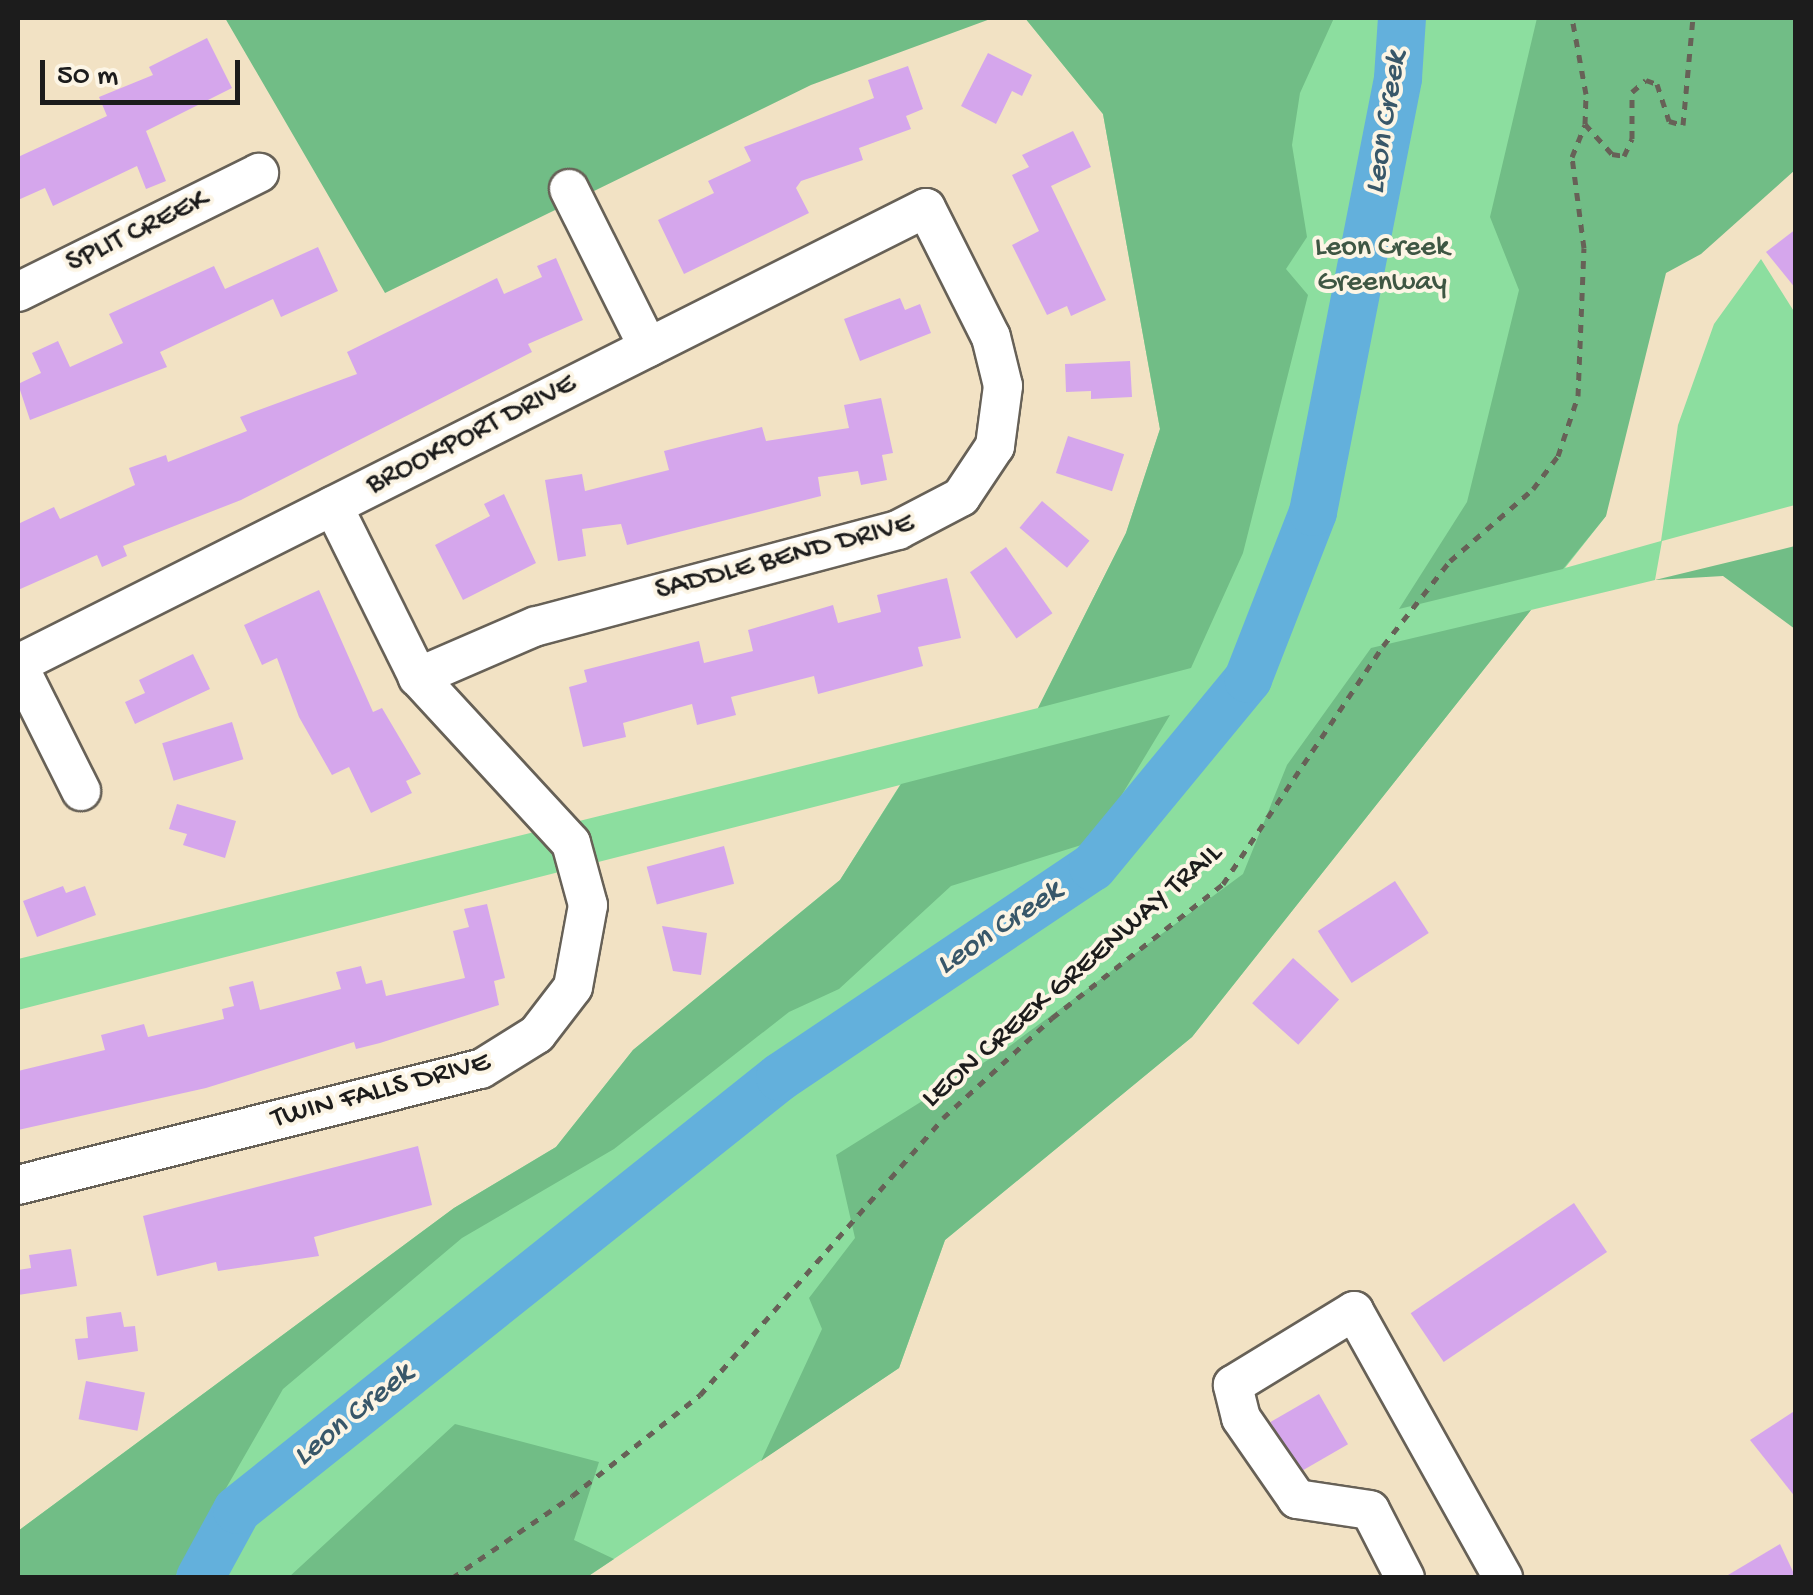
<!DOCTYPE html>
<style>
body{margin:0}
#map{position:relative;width:1813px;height:1595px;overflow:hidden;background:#f2e2c4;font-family:"Gochi Hand",sans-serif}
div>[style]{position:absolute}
.green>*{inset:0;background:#8cde9f}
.forest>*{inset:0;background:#71bd86}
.river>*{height:48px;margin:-24px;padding:0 24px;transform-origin:24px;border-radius:24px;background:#63b0dc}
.building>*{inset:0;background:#d5a6ec;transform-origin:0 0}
.path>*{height:5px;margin-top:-2.5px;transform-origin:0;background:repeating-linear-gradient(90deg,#676157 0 8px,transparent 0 16px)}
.roads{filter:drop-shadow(2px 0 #676157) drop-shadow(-2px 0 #676157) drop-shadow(0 2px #676157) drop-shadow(0 -2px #676157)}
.minor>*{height:38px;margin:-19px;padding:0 19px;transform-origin:19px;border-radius:19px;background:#fff}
span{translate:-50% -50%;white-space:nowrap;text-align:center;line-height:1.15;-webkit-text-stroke:8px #fcf5e5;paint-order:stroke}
.street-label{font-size:30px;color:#1c1c1c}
.park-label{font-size:30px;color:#3e5643}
.water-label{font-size:32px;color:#385769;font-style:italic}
.frame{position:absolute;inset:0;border:20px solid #1c1c1c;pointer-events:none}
.scale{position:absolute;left:40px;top:60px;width:200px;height:45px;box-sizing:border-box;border:5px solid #1c1c1c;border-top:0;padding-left:12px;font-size:30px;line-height:35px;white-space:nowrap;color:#1c1c1c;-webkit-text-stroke:8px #fcf5e5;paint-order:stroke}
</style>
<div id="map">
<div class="green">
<i style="clip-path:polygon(1025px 18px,1795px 18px,1641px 181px,1606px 516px,1565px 568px,1661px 541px,1678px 425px,1714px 324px,1761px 259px,1795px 313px,1795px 505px,1662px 541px,1655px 580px,1531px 610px,1192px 1037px,945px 1240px,899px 1368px,587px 1577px,18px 1577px,18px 1531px,454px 1208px,556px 1147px,633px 1050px,840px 880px,900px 785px,18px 1010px,18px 959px,1038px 708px,1126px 533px,1160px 429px,1103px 114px)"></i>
</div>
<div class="forest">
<i style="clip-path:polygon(225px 18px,993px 18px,811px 85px,385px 293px)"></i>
<i style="clip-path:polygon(1025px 18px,1334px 18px,1300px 93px,1292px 145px,1307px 237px,1286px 269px,1308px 295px,1243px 553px,1191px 668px,1038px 708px,1126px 533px,1160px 429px,1103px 114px)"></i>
<i style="clip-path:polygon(1537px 18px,1795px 18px,1795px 170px,1701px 254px,1666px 273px,1606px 516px,1563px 569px,1399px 609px,1467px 502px,1519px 290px,1490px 217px)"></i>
<i style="clip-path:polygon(1795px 546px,1795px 629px,1723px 576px,1655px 580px)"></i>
<i style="clip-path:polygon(1531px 610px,1192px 1037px,945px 1240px,899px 1368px,761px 1461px,822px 1329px,809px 1298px,855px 1238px,836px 1155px,1007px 1048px,1243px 874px,1287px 765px,1371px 648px)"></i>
<i style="clip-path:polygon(1170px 715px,1094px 841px,951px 886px,839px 989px,789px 1012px,614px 1149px,462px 1238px,283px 1389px,175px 1577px,18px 1577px,18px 1531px,454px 1208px,556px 1147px,633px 1050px,840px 880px,901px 784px)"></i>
<i style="clip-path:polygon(455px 1424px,599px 1462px,574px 1540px,614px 1559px,587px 1577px,289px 1577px)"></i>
</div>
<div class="river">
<i style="left:200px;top:1578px;width:77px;rotate:-61.4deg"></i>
<i style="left:237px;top:1510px;width:695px;rotate:-38.57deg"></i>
<i style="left:780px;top:1077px;width:377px;rotate:-33.9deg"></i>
<i style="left:1093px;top:867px;width:244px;rotate:-50.5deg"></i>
<i style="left:1248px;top:679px;width:179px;rotate:-68.7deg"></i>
<i style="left:1313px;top:512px;width:442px;rotate:-78.9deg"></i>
<i style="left:1398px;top:78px;width:60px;rotate:-86.2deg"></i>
</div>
<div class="building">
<i style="clip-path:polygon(207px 38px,232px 88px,146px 131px,166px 181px,146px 189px,137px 166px,53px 206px,45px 188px,18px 200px,18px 157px,107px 116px,99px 97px,153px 75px,149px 67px)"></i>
<i style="clip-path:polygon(988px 53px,1032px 75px,1022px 96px,1012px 91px,996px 124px,961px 106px)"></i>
<i style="clip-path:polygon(908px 66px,923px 109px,906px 116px,911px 129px,859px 148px,863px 160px,801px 181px,796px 188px,809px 213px,684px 274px,658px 220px,714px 193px,708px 181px,751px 161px,744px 147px,874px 98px,868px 80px)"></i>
<i style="clip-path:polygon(1073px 131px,1091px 167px,1051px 186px,1106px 300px,1071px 316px,1067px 306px,1047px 315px,1012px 245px,1039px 231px,1012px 175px,1029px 167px,1022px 155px)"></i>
<i style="clip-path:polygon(1796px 229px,1796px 289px,1766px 252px)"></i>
<i style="clip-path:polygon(318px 247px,338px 291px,281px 317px,273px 299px,160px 352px,167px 367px,30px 420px,18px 384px,41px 373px,32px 353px,58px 341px,70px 367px,123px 343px,109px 314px,214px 266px,225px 289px)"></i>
<i style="clip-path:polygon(556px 258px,583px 320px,528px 344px,532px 352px,241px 500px,123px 546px,127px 556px,102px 567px,97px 555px,18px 590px,18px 524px,54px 507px,60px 519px,135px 485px,129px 468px,166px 455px,168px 462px,247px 431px,240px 417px,357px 374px,347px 352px,497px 278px,504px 294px,542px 277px,537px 266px)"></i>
<i style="clip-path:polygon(900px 298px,905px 310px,920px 304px,931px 333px,860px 361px,844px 319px)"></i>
<i style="clip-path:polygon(1130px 361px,1132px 397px,1091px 399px,1091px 391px,1066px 392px,1065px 364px)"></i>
<i style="clip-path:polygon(881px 398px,893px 453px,882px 455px,887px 480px,861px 485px,858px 471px,818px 477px,821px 496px,627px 545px,621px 524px,582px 529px,586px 556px,558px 561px,545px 480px,582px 474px,585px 491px,669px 470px,664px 451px,703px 441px,762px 427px,766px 441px,849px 428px,844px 405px)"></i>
<i style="left:1068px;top:436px;width:59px;height:39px;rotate:18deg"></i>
<i style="clip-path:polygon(504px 494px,536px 563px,463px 600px,435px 545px,490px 516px,484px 504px)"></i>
<i style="left:1042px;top:501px;width:62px;height:35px;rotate:40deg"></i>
<i style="left:1006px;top:547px;width:81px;height:44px;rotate:55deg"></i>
<i style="clip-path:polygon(947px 578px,961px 638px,918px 647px,923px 666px,818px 694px,814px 676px,731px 697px,736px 715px,697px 725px,692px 704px,623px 723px,626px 737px,583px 747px,569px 687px,587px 682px,584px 670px,699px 641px,704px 663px,753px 651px,748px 630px,833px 605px,838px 623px,881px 612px,877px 595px)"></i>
<i style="clip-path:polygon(319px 590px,373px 712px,382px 708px,421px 774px,406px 781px,412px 793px,371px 813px,349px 767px,332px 775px,299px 717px,277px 658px,262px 665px,244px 625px)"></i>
<i style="clip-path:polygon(193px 654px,210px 689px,135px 724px,125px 702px,145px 693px,139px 680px)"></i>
<i style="left:232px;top:722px;width:39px;height:73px;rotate:73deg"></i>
<i style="clip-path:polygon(177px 804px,236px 821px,225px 858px,183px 845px,187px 834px,169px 829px)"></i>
<i style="left:724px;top:846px;width:39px;height:80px;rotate:75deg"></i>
<i style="left:1395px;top:881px;width:62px;height:92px;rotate:57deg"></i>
<i style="clip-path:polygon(63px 886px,66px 893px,85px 886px,96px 915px,37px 937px,23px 901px)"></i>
<i style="clip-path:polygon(487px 904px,505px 978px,494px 981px,499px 1005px,380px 1043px,356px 1049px,354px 1042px,206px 1088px,18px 1130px,18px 1071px,105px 1050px,101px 1035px,144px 1024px,148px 1037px,224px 1019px,222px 1009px,234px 1006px,229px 987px,253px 981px,260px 1010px,341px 989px,336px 972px,361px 966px,366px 984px,382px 980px,386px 996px,465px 978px,453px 931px,469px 927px,464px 909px)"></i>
<i style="clip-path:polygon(662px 926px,707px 933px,701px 975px,673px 971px)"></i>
<i style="left:1293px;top:958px;width:62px;height:61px;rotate:42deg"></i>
<i style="clip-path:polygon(418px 1146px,432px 1205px,314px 1237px,319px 1256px,218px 1271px,216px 1262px,157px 1276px,143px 1216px)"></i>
<i style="left:1574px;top:1203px;width:59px;height:197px;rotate:56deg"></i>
<i style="clip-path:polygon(71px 1249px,77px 1286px,18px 1295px,18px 1270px,31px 1268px,29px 1255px)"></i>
<i style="clip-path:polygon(121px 1312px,124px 1327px,135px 1326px,138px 1351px,78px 1360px,75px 1339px,88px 1338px,86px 1317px)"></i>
<i style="left:86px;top:1381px;width:60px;height:39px;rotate:11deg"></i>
<i style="left:1319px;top:1394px;width:58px;height:56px;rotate:60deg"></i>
<i style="clip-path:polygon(1796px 1410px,1796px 1498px,1750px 1440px)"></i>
<i style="clip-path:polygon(1780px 1544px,1796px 1578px,1723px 1578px)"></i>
</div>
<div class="path">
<i style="left:1585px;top:124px;width:40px;rotate:48deg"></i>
<i style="left:1612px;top:154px;width:12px;rotate:9deg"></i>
<i style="left:1624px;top:156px;width:19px;rotate:-65deg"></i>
<i style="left:1632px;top:139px;width:47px;rotate:-90deg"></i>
<i style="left:1632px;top:92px;width:18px;rotate:-41deg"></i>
<i style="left:1646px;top:80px;width:12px;rotate:20deg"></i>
<i style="left:1657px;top:84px;width:39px;rotate:72deg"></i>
<i style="left:1669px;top:121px;width:15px;rotate:16deg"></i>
<i style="left:1683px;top:125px;width:107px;rotate:-84.7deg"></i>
<i style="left:452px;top:1578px;width:145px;rotate:-34.3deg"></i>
<i style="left:572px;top:1496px;width:163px;rotate:-38.3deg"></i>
<i style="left:700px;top:1395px;width:368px;rotate:-48.7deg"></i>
<i style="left:943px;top:1118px;width:148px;rotate:-42.5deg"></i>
<i style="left:1052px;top:1018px;width:217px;rotate:-38.1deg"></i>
<i style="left:1223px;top:884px;width:287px;rotate:-56.1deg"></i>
<i style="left:1383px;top:646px;width:108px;rotate:-51.8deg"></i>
<i style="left:1450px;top:561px;width:110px;rotate:-40.9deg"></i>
<i style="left:1533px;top:489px;width:41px;rotate:-52.9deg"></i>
<i style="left:1558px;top:456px;width:63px;rotate:-71.6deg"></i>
<i style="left:1578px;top:396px;width:148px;rotate:-87.7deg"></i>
<i style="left:1584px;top:248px;width:92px;rotate:-97.5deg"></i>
<i style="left:1572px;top:157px;width:35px;rotate:-68deg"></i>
<i style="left:1585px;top:124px;width:30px;rotate:-88deg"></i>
<i style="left:1586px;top:94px;width:77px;rotate:-100.4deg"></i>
</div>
<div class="roads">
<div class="minor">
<i style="left:569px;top:189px;width:177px;rotate:63.4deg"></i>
<i style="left:18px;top:292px;width:269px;rotate:-26.3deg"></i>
<i style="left:18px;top:664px;width:1016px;rotate:-26.67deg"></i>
<i style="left:926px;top:208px;width:144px;rotate:63.3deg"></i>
<i style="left:991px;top:337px;width:50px;rotate:76.2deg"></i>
<i style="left:1003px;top:386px;width:61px;rotate:97.6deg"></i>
<i style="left:995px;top:446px;width:61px;rotate:123.7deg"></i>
<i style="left:961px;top:497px;width:71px;rotate:152.4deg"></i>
<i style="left:898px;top:530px;width:375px;rotate:165.1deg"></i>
<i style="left:536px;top:626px;width:129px;rotate:156.6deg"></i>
<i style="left:18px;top:665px;width:141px;rotate:63.4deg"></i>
<i style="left:18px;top:1185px;width:477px;rotate:-14.1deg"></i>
<i style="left:481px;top:1069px;width:66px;rotate:-32deg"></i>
<i style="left:537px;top:1034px;width:59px;rotate:-52.5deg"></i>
<i style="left:573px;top:987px;width:83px;rotate:-79.6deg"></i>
<i style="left:588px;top:905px;width:64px;rotate:-105.3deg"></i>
<i style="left:571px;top:843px;width:226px;rotate:-132.7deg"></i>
<i style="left:418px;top:677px;width:191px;rotate:-116.4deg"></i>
<i style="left:1405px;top:1578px;width:76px;rotate:-117.2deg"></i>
<i style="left:1370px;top:1510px;width:74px;rotate:-171.4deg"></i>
<i style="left:1297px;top:1499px;width:98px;rotate:-124.7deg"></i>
<i style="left:1241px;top:1418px;width:34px;rotate:-104deg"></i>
<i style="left:1233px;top:1385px;width:142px;rotate:-31.4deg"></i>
<i style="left:1354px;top:1311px;width:306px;rotate:60.8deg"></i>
</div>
</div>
<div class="street-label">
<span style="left:138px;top:233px;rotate:-26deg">SPLIT CREEK</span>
<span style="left:472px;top:436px;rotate:-27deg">BROOKPORT DRIVE</span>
<span style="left:785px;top:559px;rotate:-15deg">SADDLE BEND DRIVE</span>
<span style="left:1073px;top:977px;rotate:-41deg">LEON CREEK GREENWAY TRAIL</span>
<span style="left:381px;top:1092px;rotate:-15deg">TWIN FALLS DRIVE</span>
</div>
<div class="park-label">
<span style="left:1382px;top:266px">Leon Creek<br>Greenway</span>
</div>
<div class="water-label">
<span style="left:1387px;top:123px;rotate:-81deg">Leon Creek</span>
<span style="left:1000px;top:929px;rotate:-34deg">Leon Creek</span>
<span style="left:354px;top:1416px;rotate:-39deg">Leon Creek</span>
</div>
<div class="frame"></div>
<div class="scale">50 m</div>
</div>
